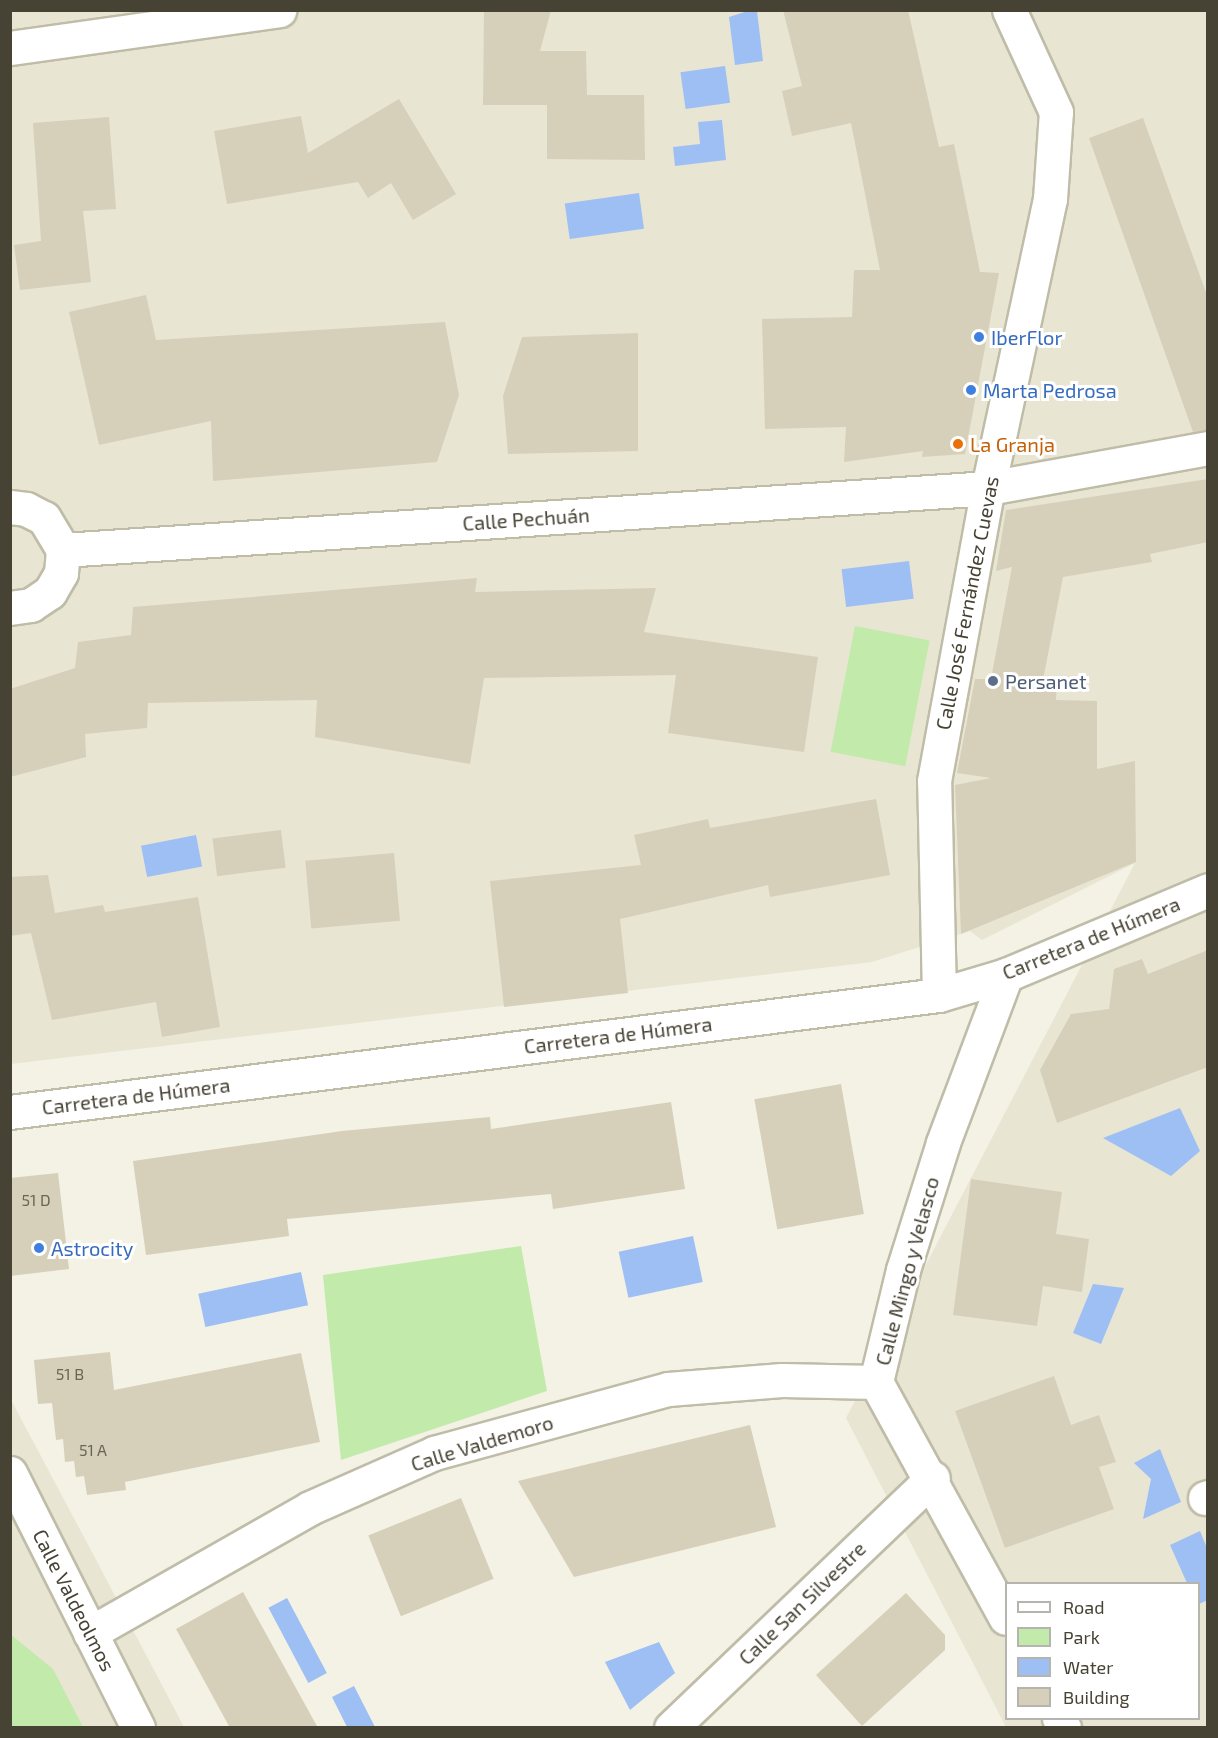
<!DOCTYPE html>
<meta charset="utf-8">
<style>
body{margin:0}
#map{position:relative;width:1218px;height:1738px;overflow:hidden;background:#f3f2e5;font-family:"Exo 2",sans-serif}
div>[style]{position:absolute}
.residential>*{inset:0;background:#e8e5d3}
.green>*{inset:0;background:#c1eaab;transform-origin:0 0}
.water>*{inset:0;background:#9ebff4;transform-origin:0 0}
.building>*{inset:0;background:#d6d0ba;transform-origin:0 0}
.roads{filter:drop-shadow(2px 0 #bfbca7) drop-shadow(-2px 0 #bfbca7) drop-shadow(0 2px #bfbca7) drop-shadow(0 -2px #bfbca7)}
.minor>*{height:33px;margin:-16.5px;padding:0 16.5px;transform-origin:16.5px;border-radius:16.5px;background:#fff}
.tertiary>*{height:33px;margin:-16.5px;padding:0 16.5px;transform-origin:16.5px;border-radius:16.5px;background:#fff}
.dots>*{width:16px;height:16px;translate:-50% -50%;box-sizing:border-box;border:3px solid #fff;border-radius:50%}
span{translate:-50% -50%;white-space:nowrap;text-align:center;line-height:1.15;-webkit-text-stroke:6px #fff;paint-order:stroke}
.number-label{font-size:16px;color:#6a6656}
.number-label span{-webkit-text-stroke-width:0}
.shop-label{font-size:20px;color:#366cbe}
.left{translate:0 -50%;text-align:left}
.food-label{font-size:20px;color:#c56008}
.street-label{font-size:20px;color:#464334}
.service-label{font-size:20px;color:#4e5e75}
.frame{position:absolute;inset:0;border:12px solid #464334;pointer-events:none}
.legend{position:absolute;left:1005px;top:1582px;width:195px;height:138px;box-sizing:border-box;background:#fff;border:2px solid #b5b4ae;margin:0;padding:8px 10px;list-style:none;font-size:18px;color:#464334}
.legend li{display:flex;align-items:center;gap:12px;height:30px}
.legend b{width:30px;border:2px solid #b5b4ae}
</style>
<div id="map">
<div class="residential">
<i style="clip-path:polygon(evenodd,10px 11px,1207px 11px,1207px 1727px,1006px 1727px,846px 1418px,1135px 863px,982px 940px,970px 931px,872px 962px,11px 1064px,10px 11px,1006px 1584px,1198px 1584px,1198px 1718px,1006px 1718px,1006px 1584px)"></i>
<i style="clip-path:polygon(10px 1398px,93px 1554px,184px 1727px,11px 1727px)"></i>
</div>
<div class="green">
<i style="left:855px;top:626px;width:76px;height:128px;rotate:11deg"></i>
<i style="clip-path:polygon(521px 1246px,547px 1391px,341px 1460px,323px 1275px)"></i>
<i style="clip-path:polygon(10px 1634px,53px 1669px,82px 1725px,80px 1727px,11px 1727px)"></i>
</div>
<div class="water">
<i style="clip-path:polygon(748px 11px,757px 11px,763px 61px,735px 65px,729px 17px)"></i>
<i style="left:725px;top:66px;width:37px;height:45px;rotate:82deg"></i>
<i style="clip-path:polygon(722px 120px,726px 160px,675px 166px,673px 147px,700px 144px,698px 122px)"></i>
<i style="left:639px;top:193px;width:36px;height:75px;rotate:82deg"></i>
<i style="left:909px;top:561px;width:38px;height:68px;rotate:83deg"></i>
<i style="left:196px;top:835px;width:32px;height:56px;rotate:79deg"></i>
<i style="clip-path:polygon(1180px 1108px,1200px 1151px,1171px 1176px,1103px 1138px)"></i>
<i style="left:693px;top:1236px;width:47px;height:76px;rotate:78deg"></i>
<i style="left:301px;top:1272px;width:34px;height:105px;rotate:78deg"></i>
<i style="clip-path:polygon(1093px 1284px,1124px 1288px,1101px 1344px,1073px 1333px)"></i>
<i style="clip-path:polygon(1160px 1449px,1181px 1502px,1143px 1519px,1151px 1479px,1134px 1463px)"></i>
<i style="clip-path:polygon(1200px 1531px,1207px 1548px,1208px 1600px,1199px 1604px,1198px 1584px,1187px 1583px,1170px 1545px)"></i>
<i style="left:287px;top:1598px;width:85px;height:21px;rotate:62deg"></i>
<i style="clip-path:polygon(659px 1642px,675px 1673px,630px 1710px,605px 1662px)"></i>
<i style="clip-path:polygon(354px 1686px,375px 1727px,347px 1727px,332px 1697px)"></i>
</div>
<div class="building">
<i style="clip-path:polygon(484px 10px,551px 10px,540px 51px,586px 51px,587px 95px,644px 95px,645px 160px,547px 159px,547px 105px,483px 105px)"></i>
<i style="clip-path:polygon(783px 10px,908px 10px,939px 147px,954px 144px,980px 272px,999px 273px,965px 454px,922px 457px,923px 451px,844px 462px,846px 427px,765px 429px,762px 319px,852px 317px,854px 270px,880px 270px,851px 123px,792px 136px,782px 91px,802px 86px)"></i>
<i style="clip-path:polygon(399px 99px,456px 194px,413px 220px,391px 183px,368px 198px,358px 182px,227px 204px,214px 131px,301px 116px,308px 153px)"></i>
<i style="clip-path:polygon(109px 117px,116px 209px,83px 211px,91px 282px,20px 290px,14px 245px,41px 241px,33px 123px)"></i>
<i style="clip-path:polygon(1143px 118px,1208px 298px,1208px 430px,1193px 432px,1089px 138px)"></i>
<i style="clip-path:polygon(146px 295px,156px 340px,445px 322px,459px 395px,437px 462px,213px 481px,211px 421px,99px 445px,69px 312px)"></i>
<i style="clip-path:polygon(638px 333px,638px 451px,508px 454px,503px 396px,522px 337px)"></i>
<i style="clip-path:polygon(1208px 479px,1208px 542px,1150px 554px,1152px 562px,1063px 577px,1043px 680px,1057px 680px,1056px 700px,1097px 701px,1097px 769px,1135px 761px,1136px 862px,961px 934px,955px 785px,991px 778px,957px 773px,975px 679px,991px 679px,1012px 567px,996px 571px,1006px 510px)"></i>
<i style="clip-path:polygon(477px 578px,475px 592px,656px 588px,644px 632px,818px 657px,804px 752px,668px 733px,676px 675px,484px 678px,470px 764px,315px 737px,317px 700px,148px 703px,147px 728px,85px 734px,86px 757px,10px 777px,10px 689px,75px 668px,78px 642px,131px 635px,133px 607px)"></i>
<i style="clip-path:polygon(876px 799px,890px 875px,770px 897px,768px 885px,620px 919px,628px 993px,504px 1007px,490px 881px,641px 865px,634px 835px,708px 819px,710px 828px)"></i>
<i style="left:281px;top:830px;width:38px;height:69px;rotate:83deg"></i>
<i style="left:394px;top:853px;width:68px;height:89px;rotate:85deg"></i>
<i style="clip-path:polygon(48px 875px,55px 913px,103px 905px,105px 912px,198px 897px,220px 1027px,162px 1037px,156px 1002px,52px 1020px,31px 933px,10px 936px,10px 877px)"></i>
<i style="clip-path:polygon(1208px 950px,1208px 1067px,1057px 1123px,1040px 1070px,1071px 1014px,1109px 1009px,1114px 969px,1142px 959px,1148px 974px)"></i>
<i style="left:841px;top:1084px;width:132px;height:88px;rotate:80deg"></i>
<i style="clip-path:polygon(671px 1102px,685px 1189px,553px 1209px,551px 1194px,287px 1219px,289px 1236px,146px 1255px,133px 1161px,342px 1131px,490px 1117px,491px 1129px)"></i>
<i style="clip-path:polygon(58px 1173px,69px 1269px,10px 1276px,10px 1178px)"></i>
<i style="clip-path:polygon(971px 1179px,1062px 1192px,1056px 1234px,1089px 1239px,1082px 1292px,1043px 1286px,1037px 1326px,953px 1315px)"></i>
<i style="clip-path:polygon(110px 1352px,114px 1390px,301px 1353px,320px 1442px,125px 1482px,126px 1490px,87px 1495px,84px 1476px,76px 1477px,74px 1461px,65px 1462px,63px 1439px,56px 1440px,52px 1403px,38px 1404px,34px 1360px)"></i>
<i style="clip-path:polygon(1054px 1376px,1071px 1425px,1099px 1415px,1116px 1462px,1099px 1467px,1114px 1509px,1005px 1548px,955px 1411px)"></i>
<i style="clip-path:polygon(750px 1425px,776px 1527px,574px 1577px,518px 1481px)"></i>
<i style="left:461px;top:1498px;width:87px;height:100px;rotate:68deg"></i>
<i style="clip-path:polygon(243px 1592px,318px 1728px,230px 1728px,176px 1629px)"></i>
<i style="clip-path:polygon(906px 1593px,945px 1635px,945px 1650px,862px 1726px,816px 1675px)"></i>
</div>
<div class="roads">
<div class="minor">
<i style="left:10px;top:48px;width:272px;rotate:-8deg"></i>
<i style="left:10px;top:507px;width:16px;rotate:7deg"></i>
<i style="left:26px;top:509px;width:20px;rotate:27deg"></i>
<i style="left:44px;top:518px;width:37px;rotate:59deg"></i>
<i style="left:63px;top:550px;width:23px;rotate:95deg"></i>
<i style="left:61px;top:573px;width:22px;rotate:120deg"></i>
<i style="left:50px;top:592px;width:23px;rotate:146deg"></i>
<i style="left:31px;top:605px;width:21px;rotate:172deg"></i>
<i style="left:63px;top:550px;width:927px;rotate:-3.83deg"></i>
<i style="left:988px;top:488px;width:224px;rotate:-10.3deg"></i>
<i style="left:1006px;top:975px;width:179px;rotate:110.6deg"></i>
<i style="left:943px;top:1143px;width:133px;rotate:107.5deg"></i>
<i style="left:903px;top:1270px;width:115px;rotate:103.6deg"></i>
<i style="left:876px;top:1382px;width:269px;rotate:61.2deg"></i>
<i style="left:939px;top:995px;width:214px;rotate:-91.3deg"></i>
<i style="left:934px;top:781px;width:298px;rotate:-79.6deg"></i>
<i style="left:988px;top:488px;width:296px;rotate:-77.9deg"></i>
<i style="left:1050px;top:199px;width:87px;rotate:-86.1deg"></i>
<i style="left:1056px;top:112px;width:112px;rotate:-114.7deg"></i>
<i style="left:10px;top:1473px;width:285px;rotate:63.3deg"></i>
<i style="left:1205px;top:1498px;width:3px;rotate:-18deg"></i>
<i style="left:90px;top:1633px;width:253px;rotate:-29.6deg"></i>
<i style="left:310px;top:1508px;width:136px;rotate:-23.9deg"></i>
<i style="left:434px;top:1453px;width:243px;rotate:-15.3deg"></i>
<i style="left:668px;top:1389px;width:114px;rotate:-4.5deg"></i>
<i style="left:782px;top:1380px;width:94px;rotate:1.2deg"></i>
<i style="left:1059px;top:1718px;width:11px;rotate:63deg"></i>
<i style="left:671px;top:1728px;width:362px;rotate:-43.7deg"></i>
</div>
<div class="tertiary">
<i style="left:10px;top:1112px;width:936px;rotate:-7.18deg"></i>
<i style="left:939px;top:995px;width:70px;rotate:-16.6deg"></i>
<i style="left:1006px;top:975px;width:219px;rotate:-22.8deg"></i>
</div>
</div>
<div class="dots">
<i style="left:979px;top:337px;background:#3f7fe0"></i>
<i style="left:971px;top:390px;background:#3f7fe0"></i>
<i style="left:958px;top:444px;background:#e8710a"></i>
<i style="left:993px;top:681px;background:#5c6f8a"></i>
<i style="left:39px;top:1248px;background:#3f7fe0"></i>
</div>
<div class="number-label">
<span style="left:36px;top:1200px">51 D</span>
<span style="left:70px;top:1374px">51 B</span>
<span style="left:93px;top:1450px">51 A</span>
</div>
<div class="shop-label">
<span class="left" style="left:991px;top:337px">IberFlor</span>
<span class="left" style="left:983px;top:390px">Marta Pedrosa</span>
<span class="left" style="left:51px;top:1248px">Astrocity</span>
</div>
<div class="food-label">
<span class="left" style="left:970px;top:444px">La Granja</span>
</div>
<div class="street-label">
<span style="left:526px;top:519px;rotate:-4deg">Calle Pechuán</span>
<span style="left:967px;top:603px;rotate:-79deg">Calle José Fernández Cuevas</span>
<span style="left:1091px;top:938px;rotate:-22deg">Carretera de Húmera</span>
<span style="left:618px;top:1035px;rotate:-7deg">Carretera de Húmera</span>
<span style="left:136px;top:1096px;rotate:-7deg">Carretera de Húmera</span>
<span style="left:907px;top:1271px;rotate:-75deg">Calle Mingo y Velasco</span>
<span style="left:482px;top:1443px;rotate:-17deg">Calle Valdemoro</span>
<span style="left:74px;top:1600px;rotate:63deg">Calle Valdeolmos</span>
<span style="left:802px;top:1603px;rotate:-44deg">Calle San Silvestre</span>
</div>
<div class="service-label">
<span class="left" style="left:1005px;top:681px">Persanet</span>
</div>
<div class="frame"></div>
<ul class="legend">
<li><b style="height:8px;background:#fff"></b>Road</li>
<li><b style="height:16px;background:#c1eaab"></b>Park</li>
<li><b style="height:16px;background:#9ebff4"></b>Water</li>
<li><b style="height:16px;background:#d6d0ba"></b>Building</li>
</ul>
</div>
